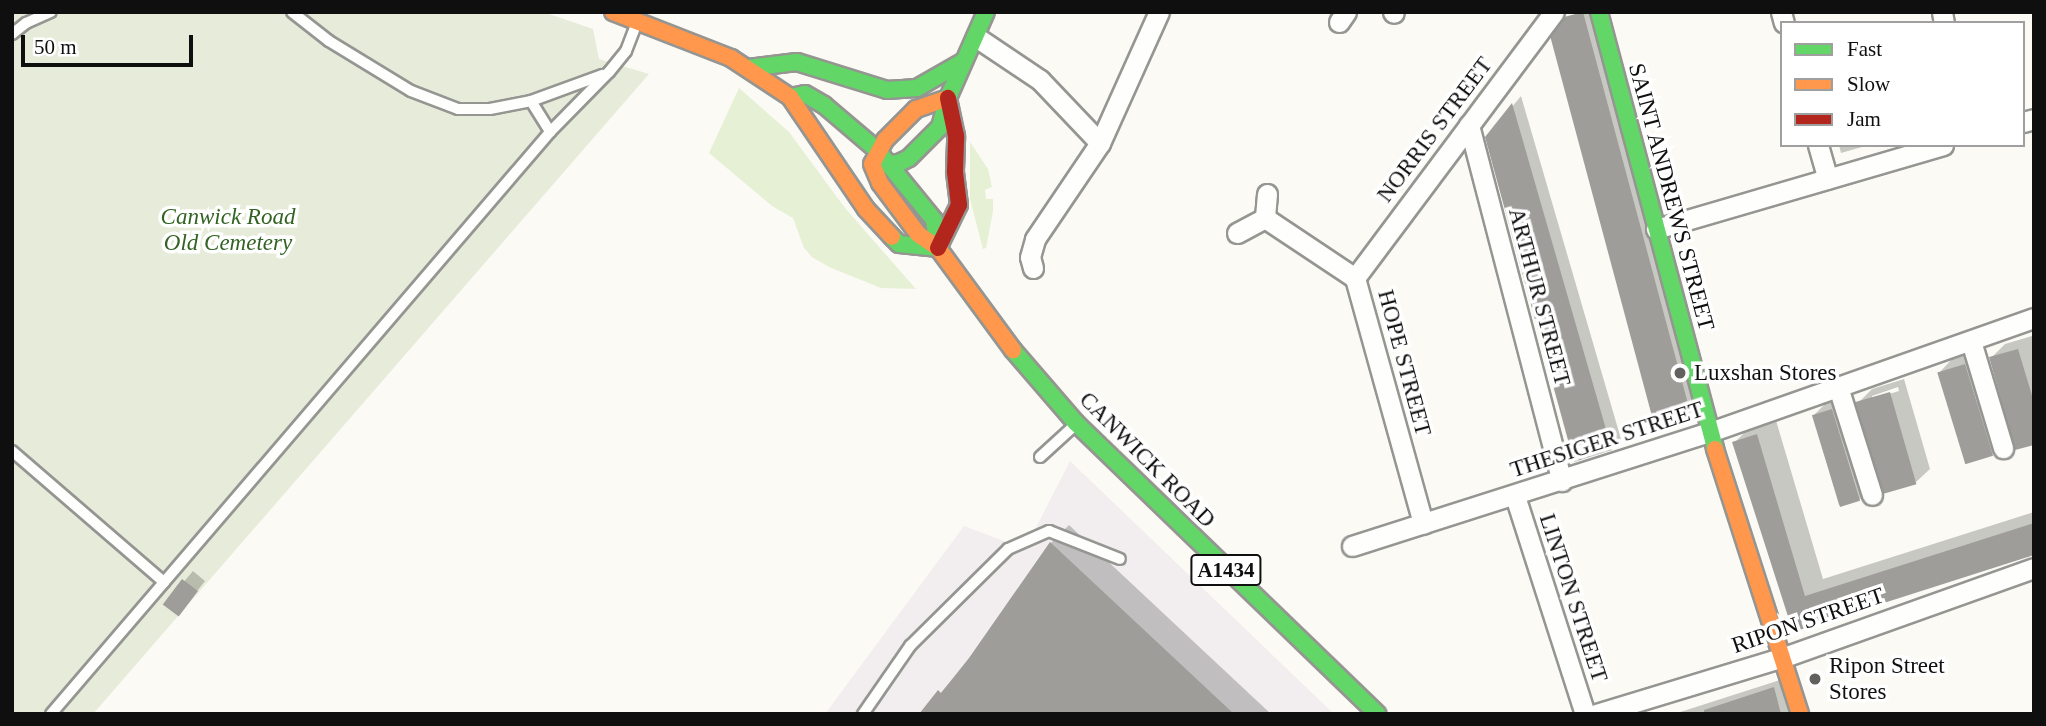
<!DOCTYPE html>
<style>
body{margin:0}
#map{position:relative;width:2046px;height:726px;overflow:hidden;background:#fbfaf4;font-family:Georgia,serif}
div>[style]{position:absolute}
.industrial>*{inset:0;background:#f2eef0}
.green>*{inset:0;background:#e6f0d5}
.cemetery>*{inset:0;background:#e7ebd9}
.shadow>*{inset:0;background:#0003}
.building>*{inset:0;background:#9f9d9a;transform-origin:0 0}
.roads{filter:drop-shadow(2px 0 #959592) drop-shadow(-2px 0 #959592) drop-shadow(0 2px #959592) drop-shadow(0 -2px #959592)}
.lane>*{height:10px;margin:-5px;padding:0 5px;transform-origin:5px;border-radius:5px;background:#fefefd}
.street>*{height:19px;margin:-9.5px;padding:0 9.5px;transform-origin:9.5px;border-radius:9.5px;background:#fefefd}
.fast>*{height:16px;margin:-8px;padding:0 8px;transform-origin:8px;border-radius:8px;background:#63d668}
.slow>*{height:16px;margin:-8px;padding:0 8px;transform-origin:8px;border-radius:8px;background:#ff974d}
.jam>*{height:16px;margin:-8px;padding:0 8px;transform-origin:8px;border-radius:8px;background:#b3261e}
.dots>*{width:19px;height:19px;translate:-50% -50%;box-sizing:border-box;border:4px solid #fff;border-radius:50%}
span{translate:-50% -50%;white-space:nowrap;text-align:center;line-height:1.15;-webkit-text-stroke:7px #fff;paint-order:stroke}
.shield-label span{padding:2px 5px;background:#fff;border:2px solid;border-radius:5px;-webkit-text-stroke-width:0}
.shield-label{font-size:21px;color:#0f0f0f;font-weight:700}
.street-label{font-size:23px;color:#0f0f0f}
.park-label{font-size:23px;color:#336323;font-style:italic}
.poi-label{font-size:23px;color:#0f0f0f}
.left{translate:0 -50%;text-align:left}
.frame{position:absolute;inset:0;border:14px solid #0f0f0f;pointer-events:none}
.legend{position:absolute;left:1780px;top:21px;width:245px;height:126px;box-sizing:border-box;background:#fff;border:2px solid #9f9f9f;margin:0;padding:9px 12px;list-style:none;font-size:21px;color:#0f0f0f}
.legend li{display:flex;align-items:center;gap:14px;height:35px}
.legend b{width:35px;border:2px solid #9f9f9f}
.scale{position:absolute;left:21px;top:35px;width:172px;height:32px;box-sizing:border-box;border:4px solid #0f0f0f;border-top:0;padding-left:9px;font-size:21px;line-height:24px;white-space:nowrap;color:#0f0f0f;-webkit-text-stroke:5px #fff;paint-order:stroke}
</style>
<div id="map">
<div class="industrial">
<i style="clip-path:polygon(1070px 461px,1334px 714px,825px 714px,964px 526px,1025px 549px)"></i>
</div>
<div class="green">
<i style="clip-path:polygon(739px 88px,789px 132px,845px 208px,916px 289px,881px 288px,829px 267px,812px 257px,804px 248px,793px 218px,772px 206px,709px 153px)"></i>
<i style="clip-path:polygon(970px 142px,988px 169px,992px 187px,985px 190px,986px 199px,993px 199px,993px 211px,986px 248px,983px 249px,970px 199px)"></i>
</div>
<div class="cemetery">
<i style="clip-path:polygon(12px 12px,543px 12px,593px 29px,599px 59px,649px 74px,93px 714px,12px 714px)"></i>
</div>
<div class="shadow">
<i style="clip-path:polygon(1585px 12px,1594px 12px,1698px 409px,1689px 418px,1559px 42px)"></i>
<i style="clip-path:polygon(1521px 96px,1621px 439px,1611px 449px,1487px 137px)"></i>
<i style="clip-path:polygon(1839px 145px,1869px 145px,1841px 153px)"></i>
<i style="clip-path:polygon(2032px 336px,2034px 342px,2034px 443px,1991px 358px,2005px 344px)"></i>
<i style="clip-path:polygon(1979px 351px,2007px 440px,1993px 454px,1939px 373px,1952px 359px)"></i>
<i style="clip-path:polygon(evenodd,1904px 379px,1930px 469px,1916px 482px,1858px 403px,1872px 389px,1904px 379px,1898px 387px,1899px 391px,1872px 399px,1872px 396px,1898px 387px)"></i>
<i style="clip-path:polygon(1846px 396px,1874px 485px,1861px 499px,1839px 505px,1813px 416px,1827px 402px)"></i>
<i style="clip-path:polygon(1775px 417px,1823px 579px,2034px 512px,2034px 553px,1794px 630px,1734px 443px,1752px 425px)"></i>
<i style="clip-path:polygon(1069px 525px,1271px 714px,922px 714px,971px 659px,1051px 543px)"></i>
<i style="clip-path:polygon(193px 571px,205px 581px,186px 605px,165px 604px)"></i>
<i style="clip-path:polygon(1783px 679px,1793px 714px,1674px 714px)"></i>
</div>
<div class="building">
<i style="left:1583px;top:12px;width:422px;height:38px;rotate:75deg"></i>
<i style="clip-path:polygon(1512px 103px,1612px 450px,1574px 462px,1485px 137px)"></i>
<i style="clip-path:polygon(2018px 349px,2034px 402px,2034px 445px,2015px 450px,1989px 357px)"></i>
<i style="left:1965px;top:364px;width:96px;height:29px;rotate:73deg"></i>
<i style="left:1890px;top:392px;width:96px;height:36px;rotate:74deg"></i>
<i style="left:1832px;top:409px;width:96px;height:21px;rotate:73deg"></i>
<i style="clip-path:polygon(1757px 434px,1805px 596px,2034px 523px,2034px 555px,1793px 632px,1732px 442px)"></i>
<i style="clip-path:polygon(1050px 542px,1234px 714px,919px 714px,938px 690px,941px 693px,969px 658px)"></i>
<i style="left:182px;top:579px;width:20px;height:32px;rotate:37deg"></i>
<i style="clip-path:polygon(1774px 687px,1781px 714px,1704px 714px,1704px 710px)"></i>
</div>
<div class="roads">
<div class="lane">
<i style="left:292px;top:12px;width:47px;rotate:38.1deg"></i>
<i style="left:329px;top:41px;width:96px;rotate:31.4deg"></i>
<i style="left:411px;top:91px;width:50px;rotate:21deg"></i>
<i style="left:458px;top:109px;width:32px"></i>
<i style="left:490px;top:109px;width:42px;rotate:-11deg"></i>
<i style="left:531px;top:101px;width:76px;rotate:-20.1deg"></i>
<i style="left:12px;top:34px;width:18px;rotate:-38deg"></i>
<i style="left:26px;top:23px;width:27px;rotate:-24deg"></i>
<i style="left:531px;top:101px;width:36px;rotate:58deg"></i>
<i style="left:12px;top:451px;width:201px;rotate:40.8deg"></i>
<i style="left:1040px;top:457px;width:46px;rotate:-42.4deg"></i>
<i style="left:51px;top:714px;width:767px;rotate:-49.39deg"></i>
<i style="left:550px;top:132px;width:84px;rotate:-45.5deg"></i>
<i style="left:609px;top:72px;width:27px;rotate:-51deg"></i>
<i style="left:626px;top:51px;width:28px;rotate:-69deg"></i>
<i style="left:863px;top:714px;width:83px;rotate:-55.3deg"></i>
<i style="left:910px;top:646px;width:138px;rotate:-44.7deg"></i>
<i style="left:1008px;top:549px;width:45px;rotate:-23.7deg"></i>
<i style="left:1049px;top:531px;width:76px;rotate:21.5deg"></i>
</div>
<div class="street">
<i style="left:1393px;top:12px;width:1px;rotate:45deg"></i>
<i style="left:1781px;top:12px;width:11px;rotate:75deg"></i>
<i style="left:1942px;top:12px;width:11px;rotate:80deg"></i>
<i style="left:1339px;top:22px;width:12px;rotate:-55deg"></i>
<i style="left:976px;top:37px;width:77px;rotate:33.9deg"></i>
<i style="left:1040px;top:80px;width:87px;rotate:46.4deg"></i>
<i style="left:2023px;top:122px;width:11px;rotate:-15deg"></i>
<i style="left:1469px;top:125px;width:368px;rotate:75.4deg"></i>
<i style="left:1818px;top:145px;width:35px;rotate:74deg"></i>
<i style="left:1267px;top:194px;width:24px;rotate:95deg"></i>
<i style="left:1265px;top:218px;width:108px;rotate:33.7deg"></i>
<i style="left:1355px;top:278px;width:255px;rotate:74.5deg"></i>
<i style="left:1656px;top:229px;width:299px;rotate:-16.3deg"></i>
<i style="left:1237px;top:233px;width:32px;rotate:-28deg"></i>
<i style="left:1033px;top:268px;width:11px;rotate:-105deg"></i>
<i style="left:1030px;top:257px;width:19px;rotate:-74deg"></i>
<i style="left:1035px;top:239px;width:116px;rotate:-55.9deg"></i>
<i style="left:1100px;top:143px;width:144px;rotate:-65.8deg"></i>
<i style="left:1355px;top:278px;width:332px;rotate:-53.2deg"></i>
<i style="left:1971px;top:341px;width:112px;rotate:73.3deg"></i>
<i style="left:1838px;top:387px;width:113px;rotate:72.5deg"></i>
<i style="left:1515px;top:496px;width:229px;rotate:72.2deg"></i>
<i style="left:1352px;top:546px;width:376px;rotate:-17.7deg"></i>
<i style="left:1710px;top:432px;width:343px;rotate:-19.4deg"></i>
<i style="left:1596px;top:714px;width:196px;rotate:-16.9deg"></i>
<i style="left:1784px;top:657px;width:265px;rotate:-19.6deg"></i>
</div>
<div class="fast">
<i style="left:1599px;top:12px;width:452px;rotate:75.1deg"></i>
<i style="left:748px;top:68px;width:49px;rotate:-7deg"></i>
<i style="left:797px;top:62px;width:94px;rotate:17.3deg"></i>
<i style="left:887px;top:90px;width:30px;rotate:-4deg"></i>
<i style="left:917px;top:88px;width:54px;rotate:-29.9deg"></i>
<i style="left:790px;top:97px;width:15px;rotate:-11deg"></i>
<i style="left:805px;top:94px;width:22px;rotate:30deg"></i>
<i style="left:824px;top:105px;width:70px;rotate:40.3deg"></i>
<i style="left:877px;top:150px;width:90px;rotate:50.8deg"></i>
<i style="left:934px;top:220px;width:28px;rotate:82deg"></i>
<i style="left:938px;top:248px;width:39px;rotate:-174deg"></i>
<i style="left:899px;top:244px;width:10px;rotate:-135deg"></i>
<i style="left:948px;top:98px;width:94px;rotate:-66.2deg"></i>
<i style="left:875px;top:164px;width:24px;rotate:-2deg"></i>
<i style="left:899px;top:163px;width:11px;rotate:-27deg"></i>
<i style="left:909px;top:158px;width:44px;rotate:-45deg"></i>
<i style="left:940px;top:127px;width:30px;rotate:-75deg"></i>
<i style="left:1013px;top:350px;width:96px;rotate:49.2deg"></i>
<i style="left:1076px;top:423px;width:419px;rotate:44deg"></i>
</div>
<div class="slow">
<i style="left:613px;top:12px;width:127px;rotate:21.3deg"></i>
<i style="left:731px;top:58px;width:71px;rotate:33.5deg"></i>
<i style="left:790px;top:97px;width:135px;rotate:55.8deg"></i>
<i style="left:866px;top:209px;width:38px;rotate:47deg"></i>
<i style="left:948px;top:98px;width:34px;rotate:161deg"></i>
<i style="left:916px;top:109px;width:44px;rotate:135deg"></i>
<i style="left:885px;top:140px;width:27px;rotate:118deg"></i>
<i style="left:872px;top:164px;width:21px;rotate:67deg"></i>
<i style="left:880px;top:183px;width:64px;rotate:53.3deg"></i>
<i style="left:918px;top:234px;width:24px;rotate:35deg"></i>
<i style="left:938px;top:248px;width:127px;rotate:53.7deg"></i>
<i style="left:1715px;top:449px;width:278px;rotate:72.2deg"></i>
</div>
<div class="jam">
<i style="left:938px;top:248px;width:48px;rotate:-64deg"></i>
<i style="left:959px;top:205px;width:34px;rotate:-97deg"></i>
<i style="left:955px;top:171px;width:35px;rotate:-88deg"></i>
<i style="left:956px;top:136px;width:39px;rotate:-102deg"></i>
</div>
</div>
<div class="dots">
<i style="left:1680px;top:373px;background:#62615f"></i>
<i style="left:1815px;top:679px;background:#62615f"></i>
</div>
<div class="shield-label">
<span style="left:1226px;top:570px">A1434</span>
</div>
<div class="street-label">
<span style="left:1435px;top:130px;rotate:-53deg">NORRIS STREET</span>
<span style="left:1671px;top:197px;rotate:75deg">SAINT ANDREWS STREET</span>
<span style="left:1539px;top:297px;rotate:75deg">ARTHUR STREET</span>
<span style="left:1404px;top:363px;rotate:75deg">HOPE STREET</span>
<span style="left:1607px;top:440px;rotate:-18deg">THESIGER STREET</span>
<span style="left:1147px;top:460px;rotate:45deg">CANWICK ROAD</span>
<span style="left:1573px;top:598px;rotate:72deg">LINTON STREET</span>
<span style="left:1808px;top:621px;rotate:-19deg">RIPON STREET</span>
</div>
<div class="park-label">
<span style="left:228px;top:230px">Canwick Road<br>Old Cemetery</span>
</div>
<div class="poi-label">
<span class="left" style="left:1694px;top:373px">Luxshan Stores</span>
<span class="left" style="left:1829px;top:679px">Ripon Street<br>Stores</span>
</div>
<div class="frame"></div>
<ul class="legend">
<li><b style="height:9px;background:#63d668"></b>Fast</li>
<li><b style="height:9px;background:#ff974d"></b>Slow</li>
<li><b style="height:9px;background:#b3261e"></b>Jam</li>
</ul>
<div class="scale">50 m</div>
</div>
